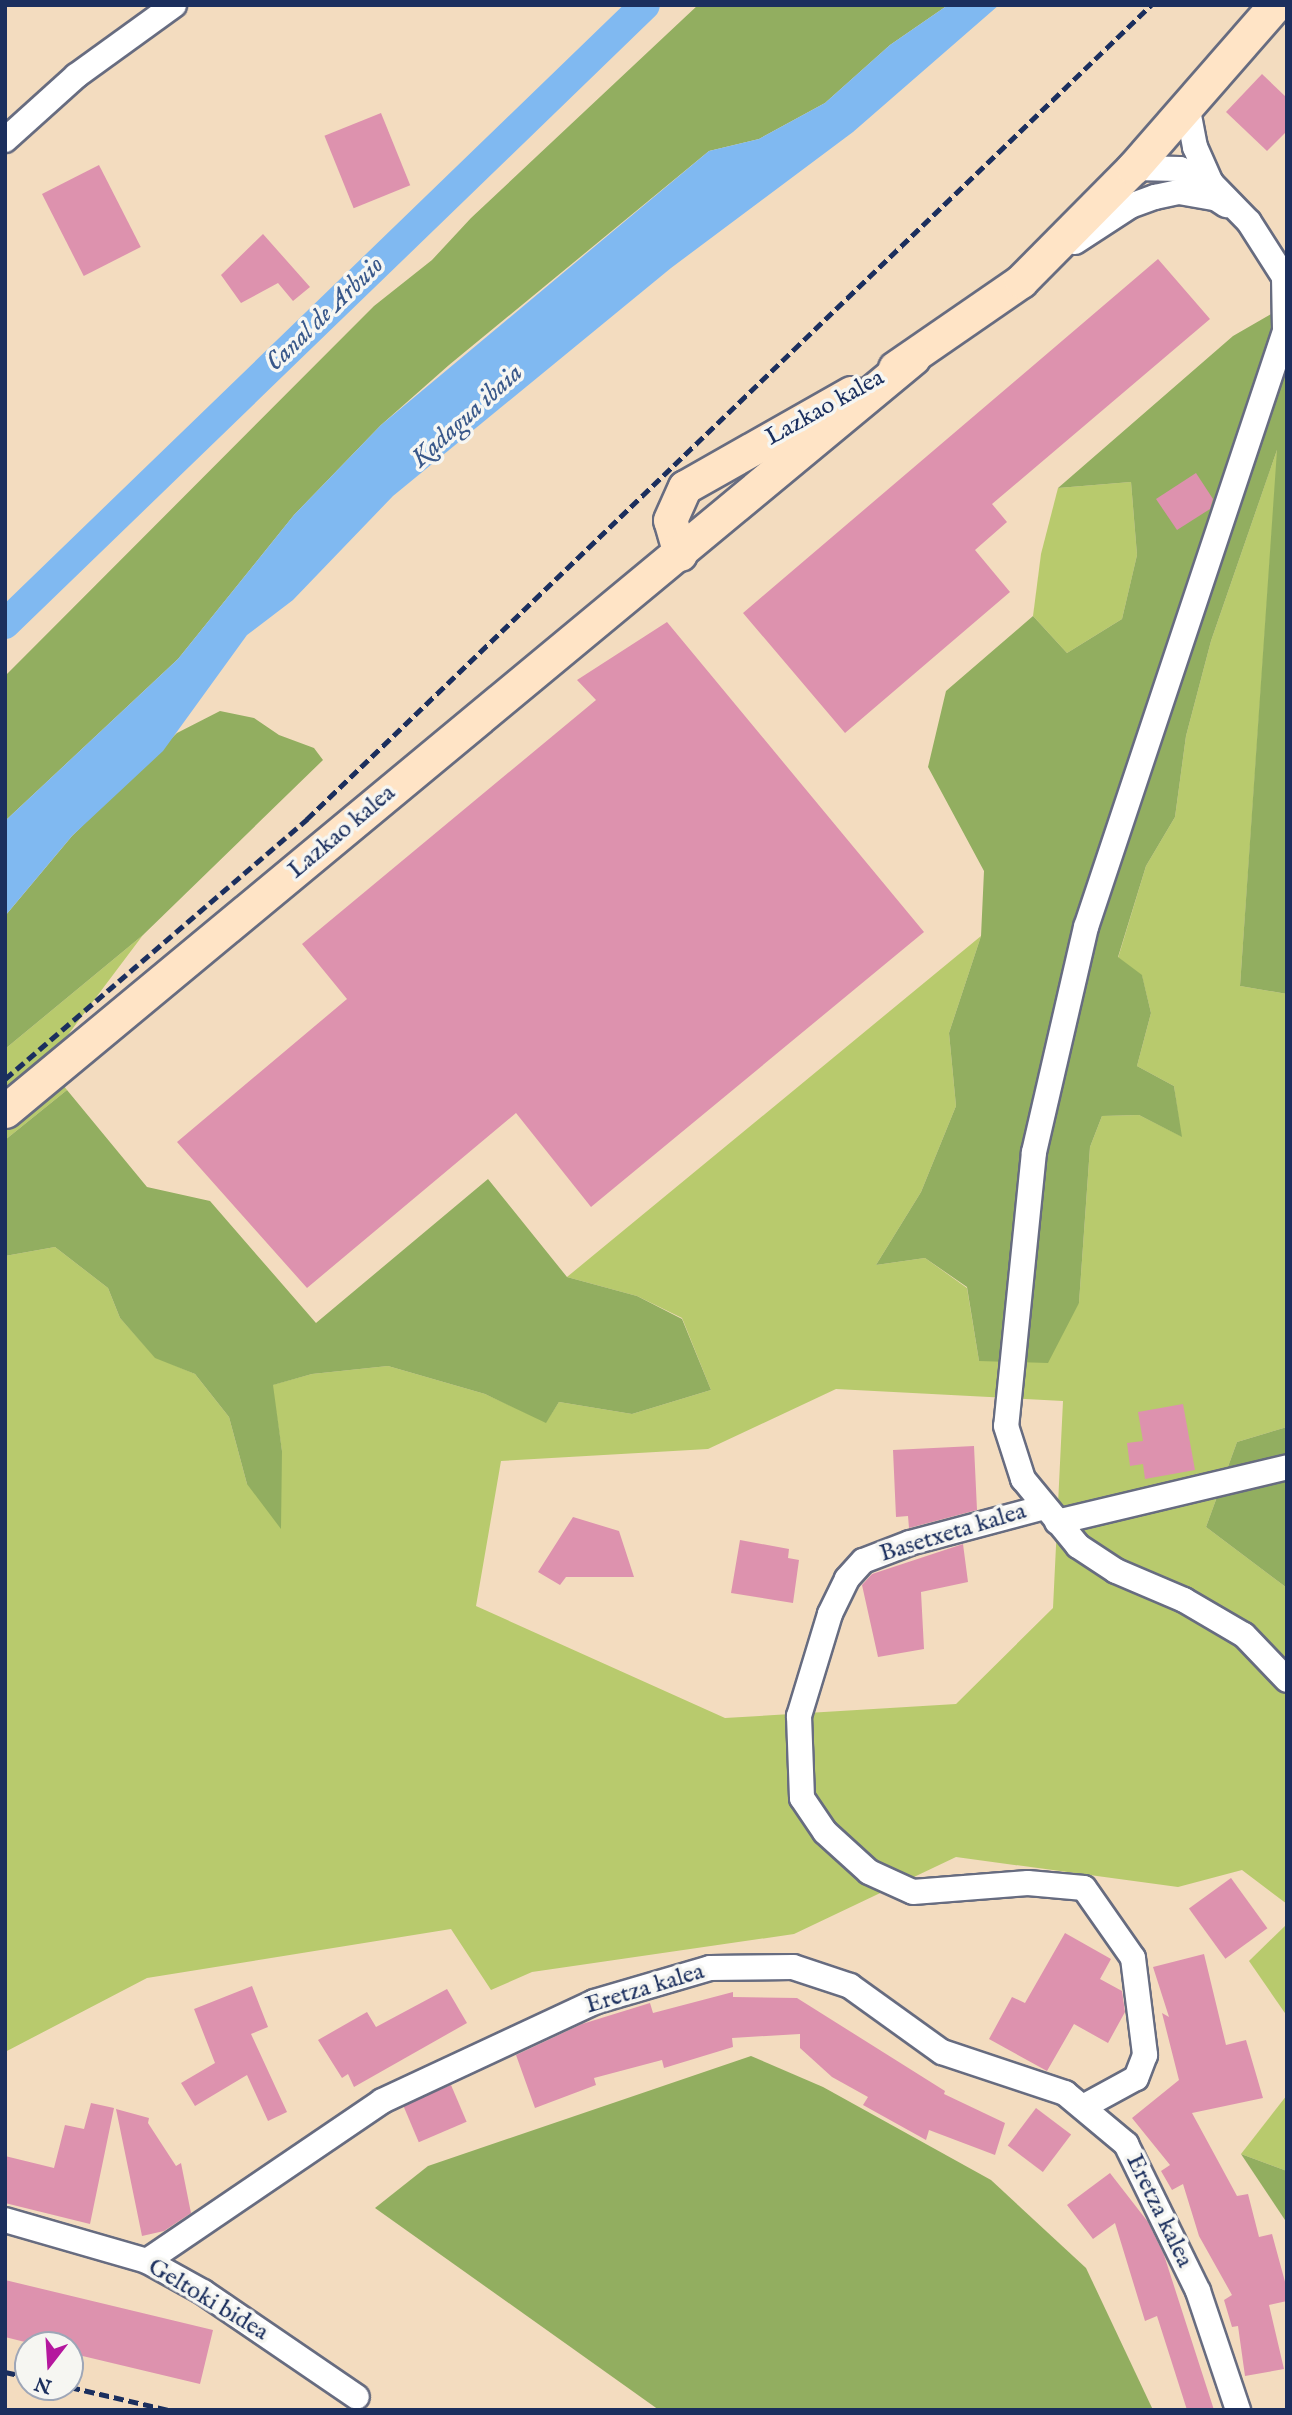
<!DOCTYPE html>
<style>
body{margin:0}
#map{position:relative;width:1292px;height:2415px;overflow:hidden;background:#f3dcbf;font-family:"IM FELL English",serif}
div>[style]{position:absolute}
.green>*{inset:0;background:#b8ca6d}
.forest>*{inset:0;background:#92ae60}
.water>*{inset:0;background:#80b9f1}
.canal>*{height:30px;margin:-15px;padding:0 15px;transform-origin:15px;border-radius:15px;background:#80b9f1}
.building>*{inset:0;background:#dd92ae;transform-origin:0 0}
.roads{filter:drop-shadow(2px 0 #676c80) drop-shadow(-2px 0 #676c80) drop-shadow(0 2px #676c80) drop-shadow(0 -2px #676c80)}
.street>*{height:24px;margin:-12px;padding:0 12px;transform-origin:12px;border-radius:12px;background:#fff}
.secondary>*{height:33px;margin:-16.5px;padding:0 16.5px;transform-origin:16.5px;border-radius:16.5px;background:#ffe4c6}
.rail>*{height:5px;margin-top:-2.5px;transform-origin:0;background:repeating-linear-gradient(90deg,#1b2f5e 0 10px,transparent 0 15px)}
span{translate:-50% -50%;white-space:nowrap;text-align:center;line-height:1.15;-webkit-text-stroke:7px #f6f6f2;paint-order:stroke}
.street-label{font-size:24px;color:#1b2f5e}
.water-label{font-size:26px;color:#39588a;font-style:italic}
.frame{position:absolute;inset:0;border:7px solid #1b2f5e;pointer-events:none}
.north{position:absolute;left:14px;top:2331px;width:70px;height:70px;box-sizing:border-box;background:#f6f6f2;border:2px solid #9ea6b7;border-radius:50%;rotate:197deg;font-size:19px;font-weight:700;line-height:28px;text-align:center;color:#1b2f5e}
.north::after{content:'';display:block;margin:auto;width:24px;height:32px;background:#b5179e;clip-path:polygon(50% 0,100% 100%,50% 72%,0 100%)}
</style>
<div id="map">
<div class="green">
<i style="clip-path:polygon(evenodd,1278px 447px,1240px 986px,1287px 994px,1287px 1427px,1237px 1442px,1206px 1527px,1287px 1588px,1287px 1904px,1242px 1870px,1178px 1887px,956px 1857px,794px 1934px,532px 1972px,491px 1990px,451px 1929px,147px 1978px,5px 2052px,5px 1256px,55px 1247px,108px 1288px,120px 1318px,155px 1357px,195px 1374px,229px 1417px,247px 1484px,282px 1451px,272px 1385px,312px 1374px,388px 1366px,485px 1394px,546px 1422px,559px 1402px,632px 1414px,711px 1390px,682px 1318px,637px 1296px,567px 1277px,981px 936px,949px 1033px,956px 1106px,921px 1192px,876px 1265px,925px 1258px,967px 1288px,979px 1361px,1079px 1303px,1090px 1147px,1102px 1116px,1139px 1115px,1181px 1136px,1174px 1086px,1137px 1066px,1151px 1013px,1142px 976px,1118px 958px,1146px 866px,1175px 817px,1186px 736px,1211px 641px,1278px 447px,836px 1389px,1063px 1401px,1053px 1608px,956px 1704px,725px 1718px,476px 1606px,501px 1461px,708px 1449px,836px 1389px)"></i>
<i style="clip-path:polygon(1131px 482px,1137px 555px,1122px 619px,1067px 653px,1033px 616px,1041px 554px,1058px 488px)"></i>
<i style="clip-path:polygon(143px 935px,46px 1064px,67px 1090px,5px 1140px,5px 1049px)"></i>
<i style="clip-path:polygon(1287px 1924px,1287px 2016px,1249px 1961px)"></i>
<i style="clip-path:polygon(1287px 2095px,1287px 2171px,1241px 2154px)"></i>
</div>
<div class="forest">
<i style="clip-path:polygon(698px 5px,948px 5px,890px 45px,825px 103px,759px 139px,709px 151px,449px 365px,381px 425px,294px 515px,178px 659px,5px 821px,5px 676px,374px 306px,432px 260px,471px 218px)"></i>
<i style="clip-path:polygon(1287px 305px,1287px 994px,1240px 986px,1277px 450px,1211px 641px,1186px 736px,1175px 817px,1146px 866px,1118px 957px,1142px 975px,1151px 1013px,1137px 1066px,1174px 1086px,1182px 1137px,1139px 1115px,1102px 1116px,1090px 1147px,1079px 1303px,1048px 1363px,979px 1361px,967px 1287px,925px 1258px,876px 1265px,921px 1192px,956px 1106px,949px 1033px,981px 936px,984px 871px,928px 767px,946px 691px,1033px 616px,1067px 653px,1122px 619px,1137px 555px,1131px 482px,1058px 488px,1233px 336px)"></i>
<i style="clip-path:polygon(220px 711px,254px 718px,279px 735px,314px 748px,323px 760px,143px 935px,5px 1049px,5px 916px,72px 836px,177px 733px)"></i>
<i style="clip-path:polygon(67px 1090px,147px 1187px,210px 1201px,316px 1323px,488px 1179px,567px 1277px,637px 1296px,682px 1319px,711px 1390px,632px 1414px,559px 1402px,546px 1423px,485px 1394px,388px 1366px,312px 1374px,273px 1385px,282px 1451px,281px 1529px,247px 1484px,229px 1417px,195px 1374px,155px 1358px,120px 1318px,108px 1288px,55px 1247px,5px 1256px,5px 1140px)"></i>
<i style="clip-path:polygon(1287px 1427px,1287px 1588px,1206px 1527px,1237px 1442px)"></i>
<i style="clip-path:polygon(751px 2056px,823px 2087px,991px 2180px,1086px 2268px,1153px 2410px,659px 2410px,375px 2208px,428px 2166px)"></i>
<i style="clip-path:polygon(1241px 2154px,1287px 2171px,1287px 2223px)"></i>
</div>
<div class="water">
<i style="clip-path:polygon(948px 5px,999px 5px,853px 132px,671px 268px,393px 496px,293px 600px,247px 635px,163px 751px,72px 836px,5px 916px,5px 821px,178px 659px,294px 515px,381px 425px,709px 151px,759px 139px,825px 103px,890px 45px)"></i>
</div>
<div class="canal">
<i style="left:5px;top:624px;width:890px;rotate:-44.04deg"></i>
</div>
<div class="building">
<i style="clip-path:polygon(1262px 74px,1287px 98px,1287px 131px,1267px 151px,1226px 112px)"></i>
<i style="left:381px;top:113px;width:78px;height:61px;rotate:68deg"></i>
<i style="left:99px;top:165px;width:92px;height:64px;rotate:63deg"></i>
<i style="clip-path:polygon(263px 234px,310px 287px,293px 301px,278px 283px,241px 303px,221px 275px)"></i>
<i style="clip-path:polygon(1158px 259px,1210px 319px,992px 504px,1007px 522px,975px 550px,1010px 592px,845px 733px,743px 613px)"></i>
<i style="clip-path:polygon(1196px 473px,1213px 499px,1210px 509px,1177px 530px,1156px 499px)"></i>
<i style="clip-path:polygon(667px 622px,924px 932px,591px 1207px,516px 1113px,307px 1288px,177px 1142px,347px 999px,302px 944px,596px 700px,577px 680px)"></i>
<i style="clip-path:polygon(1183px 1404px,1195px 1470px,1145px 1479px,1143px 1464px,1130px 1466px,1127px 1443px,1143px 1441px,1138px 1412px)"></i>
<i style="clip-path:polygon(974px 1446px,977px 1510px,909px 1528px,908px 1516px,896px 1517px,893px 1450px)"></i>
<i style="clip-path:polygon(573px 1517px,619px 1531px,634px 1577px,566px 1577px,560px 1585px,538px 1572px)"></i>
<i style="clip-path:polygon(740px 1540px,789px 1549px,788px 1558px,799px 1560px,793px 1603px,731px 1593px)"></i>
<i style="clip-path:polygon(963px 1544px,968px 1582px,921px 1592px,924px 1649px,878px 1657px,862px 1585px,872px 1574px)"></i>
<i style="left:1231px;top:1878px;width:62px;height:52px;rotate:54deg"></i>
<i style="clip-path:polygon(1065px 1933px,1111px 1959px,1100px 1979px,1122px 1991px,1125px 2012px,1108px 2043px,1074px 2024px,1047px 2071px,989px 2039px,1012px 1997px,1025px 2003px)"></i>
<i style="clip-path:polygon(1204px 1954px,1226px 2045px,1246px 2040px,1263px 2098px,1192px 2113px,1237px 2196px,1248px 2194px,1259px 2237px,1272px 2234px,1287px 2289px,1287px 2301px,1269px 2305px,1284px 2369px,1245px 2376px,1238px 2326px,1232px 2327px,1224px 2300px,1232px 2295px,1199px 2236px,1183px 2184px,1172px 2190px,1161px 2171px,1170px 2165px,1132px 2118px,1179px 2080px,1162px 2013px,1169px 2017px,1153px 1967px)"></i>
<i style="clip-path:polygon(252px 1986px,268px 2027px,251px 2034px,287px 2112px,268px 2121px,247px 2075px,195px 2106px,181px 2083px,215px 2063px,194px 2009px)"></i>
<i style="clip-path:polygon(447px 1989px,467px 2023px,354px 2087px,348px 2074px,342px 2078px,318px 2040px,367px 2012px,376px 2027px)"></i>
<i style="clip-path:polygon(733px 1992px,733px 1997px,797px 1998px,945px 2091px,944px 2094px,1005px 2123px,995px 2155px,929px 2130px,926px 2140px,863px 2105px,868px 2097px,832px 2077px,800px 2048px,800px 2034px,732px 2038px,733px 2047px,664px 2068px,662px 2060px,594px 2078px,596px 2085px,535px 2108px,516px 2055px,582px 2024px,650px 2003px,653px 2013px)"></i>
<i style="left:451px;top:2085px;width:40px;height:52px;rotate:67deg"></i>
<i style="clip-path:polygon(91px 2103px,114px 2108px,90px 2224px,5px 2203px,5px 2156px,54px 2168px,65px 2125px,84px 2129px)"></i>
<i style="left:1036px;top:2108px;width:44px;height:47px;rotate:37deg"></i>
<i style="clip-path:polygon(116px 2109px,149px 2118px,148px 2123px,176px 2166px,181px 2163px,191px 2213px,164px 2231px,142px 2236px)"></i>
<i style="clip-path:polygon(1110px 2173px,1148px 2222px,1164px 2255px,1214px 2410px,1187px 2410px,1157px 2316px,1145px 2321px,1115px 2223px,1093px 2239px,1067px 2205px)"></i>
<i style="clip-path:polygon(5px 2280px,213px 2330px,200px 2384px,70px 2353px,70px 2345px,37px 2345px,5px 2337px)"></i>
</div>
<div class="roads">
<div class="street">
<i style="left:1187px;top:105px;width:43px;rotate:79.2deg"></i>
<i style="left:1195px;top:147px;width:39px;rotate:66deg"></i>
<i style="left:5px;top:140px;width:96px;rotate:-42deg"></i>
<i style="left:76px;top:76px;width:121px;rotate:-35.9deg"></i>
<i style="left:1133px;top:168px;width:47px;rotate:1.2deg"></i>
<i style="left:1180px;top:169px;width:34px;rotate:24deg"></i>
<i style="left:1211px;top:183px;width:54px;rotate:45.7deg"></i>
<i style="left:1249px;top:222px;width:65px;rotate:57.5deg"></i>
<i style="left:1284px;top:277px;width:54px;rotate:88.9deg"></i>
<i style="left:1285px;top:331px;width:628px;rotate:108.46deg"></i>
<i style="left:1086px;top:927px;width:231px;rotate:103deg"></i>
<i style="left:1034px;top:1152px;width:275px;rotate:95.8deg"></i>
<i style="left:1006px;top:1426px;width:56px;rotate:72.2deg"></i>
<i style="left:1023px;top:1479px;width:87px;rotate:50.6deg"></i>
<i style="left:1078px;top:1546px;width:45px;rotate:33.3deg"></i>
<i style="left:1116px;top:1571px;width:74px;rotate:23.1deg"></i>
<i style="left:1184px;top:1600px;width:69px;rotate:30.3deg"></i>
<i style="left:1244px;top:1635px;width:62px;rotate:46.3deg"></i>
<i style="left:1075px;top:242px;width:66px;rotate:-33.2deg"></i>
<i style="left:1130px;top:206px;width:27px;rotate:-20deg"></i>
<i style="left:1155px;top:197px;width:25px;rotate:-12deg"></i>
<i style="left:1179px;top:192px;width:39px;rotate:10deg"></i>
<i style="left:1217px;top:199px;width:11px;rotate:34deg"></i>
<i style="left:1045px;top:1507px;width:140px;rotate:165.1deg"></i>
<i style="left:910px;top:1543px;width:50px;rotate:159deg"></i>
<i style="left:863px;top:1561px;width:24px;rotate:132deg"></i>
<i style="left:847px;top:1579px;width:39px;rotate:116deg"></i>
<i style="left:830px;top:1614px;width:107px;rotate:106.9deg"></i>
<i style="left:799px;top:1716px;width:82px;rotate:87.9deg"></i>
<i style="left:802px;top:1798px;width:41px;rotate:55.9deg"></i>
<i style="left:825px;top:1832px;width:59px;rotate:42.3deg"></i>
<i style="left:869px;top:1872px;width:48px;rotate:24.4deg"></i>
<i style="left:913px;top:1892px;width:115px;rotate:-4.5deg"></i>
<i style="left:1028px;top:1883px;width:56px;rotate:5.1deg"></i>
<i style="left:1084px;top:1888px;width:85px;rotate:55deg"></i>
<i style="left:1133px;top:1958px;width:98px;rotate:82.9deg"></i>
<i style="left:1145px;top:2055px;width:25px;rotate:111deg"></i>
<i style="left:1136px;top:2078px;width:60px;rotate:151.3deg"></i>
<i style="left:1057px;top:1522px;width:236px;rotate:-13.4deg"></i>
<i style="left:5px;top:2220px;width:148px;rotate:16.1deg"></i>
<i style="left:147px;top:2261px;width:64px;rotate:29deg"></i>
<i style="left:203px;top:2292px;width:186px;rotate:34.3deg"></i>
<i style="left:147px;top:2261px;width:284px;rotate:-34.2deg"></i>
<i style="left:382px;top:2101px;width:234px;rotate:-25deg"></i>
<i style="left:594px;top:2002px;width:121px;rotate:-16.3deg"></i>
<i style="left:710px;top:1968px;width:83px;rotate:-0.7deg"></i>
<i style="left:793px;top:1967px;width:60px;rotate:18.4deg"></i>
<i style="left:850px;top:1986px;width:113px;rotate:35.7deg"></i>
<i style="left:942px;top:2052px;width:130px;rotate:18.4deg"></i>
<i style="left:1065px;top:2093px;width:80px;rotate:39.9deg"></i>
<i style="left:1126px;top:2144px;width:164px;rotate:63.9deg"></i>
<i style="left:1198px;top:2291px;width:126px;rotate:71.4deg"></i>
</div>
<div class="secondary">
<i style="left:895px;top:368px;width:153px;rotate:-34.6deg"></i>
<i style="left:1021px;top:281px;width:159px;rotate:-45.3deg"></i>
<i style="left:1133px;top:168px;width:216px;rotate:-48.9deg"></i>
<i style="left:680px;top:554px;width:35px;rotate:-106deg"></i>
<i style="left:670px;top:520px;width:36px;rotate:-66deg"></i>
<i style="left:685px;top:487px;width:191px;rotate:-29.5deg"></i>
<i style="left:5px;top:1111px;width:1180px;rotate:-39.67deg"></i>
</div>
</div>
<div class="rail">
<i style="left:5px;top:1079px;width:399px;rotate:-40.7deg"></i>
<i style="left:307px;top:819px;width:1173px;rotate:-43.96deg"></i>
<i style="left:5px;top:2372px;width:24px;rotate:12deg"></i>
<i style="left:70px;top:2387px;width:102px;rotate:13.1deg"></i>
</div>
<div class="street-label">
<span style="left:825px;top:408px;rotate:-29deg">Lazkao kalea</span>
<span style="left:342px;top:832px;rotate:-40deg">Lazkao kalea</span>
<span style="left:953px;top:1533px;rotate:-17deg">Basetxeta kalea</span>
<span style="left:645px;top:1989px;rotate:-17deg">Eretza kalea</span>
<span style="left:1159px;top:2211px;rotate:64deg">Eretza kalea</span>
<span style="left:208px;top:2300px;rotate:31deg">Geltoki bidea</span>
</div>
<div class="water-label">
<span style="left:325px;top:314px;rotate:-44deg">Canal de Arbuio</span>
<span style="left:467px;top:416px;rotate:-42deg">Kadagua ibaia</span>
</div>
<div class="frame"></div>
<div class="north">N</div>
</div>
